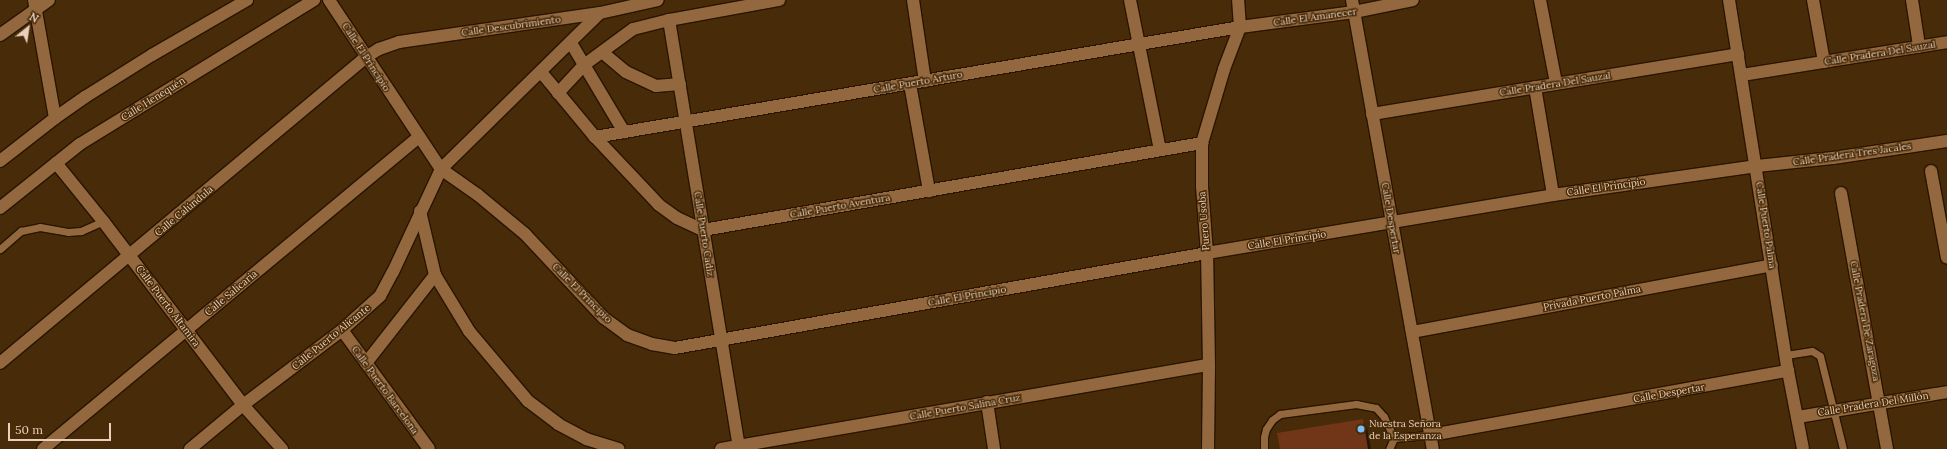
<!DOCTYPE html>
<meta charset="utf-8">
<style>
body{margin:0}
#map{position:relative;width:1947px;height:449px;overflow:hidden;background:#482b09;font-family:Lora,serif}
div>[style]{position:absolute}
.shadow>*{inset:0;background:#0007}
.building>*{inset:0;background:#713518}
.roads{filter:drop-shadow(1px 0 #291501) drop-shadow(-1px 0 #291501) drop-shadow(0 1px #291501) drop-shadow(0 -1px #291501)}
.service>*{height:7px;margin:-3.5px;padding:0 3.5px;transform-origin:3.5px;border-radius:3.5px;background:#93683e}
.minor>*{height:12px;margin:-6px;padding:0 6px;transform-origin:6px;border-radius:6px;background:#93683e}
.tertiary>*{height:12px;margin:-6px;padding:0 6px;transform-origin:6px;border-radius:6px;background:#93683e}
.secondary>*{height:12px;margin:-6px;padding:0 6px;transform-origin:6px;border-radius:6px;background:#93683e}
.dots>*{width:11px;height:11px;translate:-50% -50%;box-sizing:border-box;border:2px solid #482b09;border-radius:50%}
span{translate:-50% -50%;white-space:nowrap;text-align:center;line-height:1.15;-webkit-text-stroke:3px #482b09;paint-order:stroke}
.street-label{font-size:10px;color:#e8d0ba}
.poi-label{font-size:10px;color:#e8d0ba}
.left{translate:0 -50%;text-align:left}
.north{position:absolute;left:8px;top:8px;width:40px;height:40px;-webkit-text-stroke:3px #482b09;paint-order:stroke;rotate:30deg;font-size:11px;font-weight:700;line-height:16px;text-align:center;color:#e8d0ba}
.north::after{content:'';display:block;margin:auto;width:14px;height:18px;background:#e8d0ba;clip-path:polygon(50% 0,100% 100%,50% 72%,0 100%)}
.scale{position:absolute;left:8px;top:423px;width:103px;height:18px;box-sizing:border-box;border:2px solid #e8d0ba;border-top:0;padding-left:5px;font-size:12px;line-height:14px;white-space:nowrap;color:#e8d0ba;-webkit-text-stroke:3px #482b09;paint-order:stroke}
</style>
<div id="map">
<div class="shadow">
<i style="clip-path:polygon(1362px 420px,1367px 428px,1371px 449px,1281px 449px)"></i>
</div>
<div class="building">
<i style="clip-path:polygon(1363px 419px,1368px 449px,1280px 449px,1277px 433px)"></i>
</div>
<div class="roads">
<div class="service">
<i style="left:0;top:249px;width:28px;rotate:-41deg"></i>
<i style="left:21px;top:231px;width:19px;rotate:-12deg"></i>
<i style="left:40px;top:227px;width:28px;rotate:10deg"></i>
<i style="left:68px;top:232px;width:13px;rotate:-4deg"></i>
<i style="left:81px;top:231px;width:24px;rotate:-24deg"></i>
<i style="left:1786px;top:355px;width:26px;rotate:-9deg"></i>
<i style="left:1812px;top:351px;width:9px;rotate:32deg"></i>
<i style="left:1820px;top:356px;width:96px;rotate:76.1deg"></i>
<i style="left:1394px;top:438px;width:37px;rotate:-5deg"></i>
<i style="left:1264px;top:449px;width:12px;rotate:-90deg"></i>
<i style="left:1264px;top:437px;width:8px;rotate:-76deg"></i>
<i style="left:1266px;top:429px;width:11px;rotate:-56deg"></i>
<i style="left:1272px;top:420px;width:10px;rotate:-37deg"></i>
<i style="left:1280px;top:414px;width:77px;rotate:-7.5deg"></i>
<i style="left:1356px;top:404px;width:20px;rotate:11deg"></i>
<i style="left:1376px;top:408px;width:12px;rotate:48deg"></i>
<i style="left:1384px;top:417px;width:23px;rotate:65deg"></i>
<i style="left:1394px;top:438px;width:12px;rotate:114deg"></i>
</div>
<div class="minor">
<i style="left:34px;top:0;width:120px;rotate:79.9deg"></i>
<i style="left:329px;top:0;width:203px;rotate:56.5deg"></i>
<i style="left:441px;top:169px;width:45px;rotate:35.1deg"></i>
<i style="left:478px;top:195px;width:61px;rotate:39.7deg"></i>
<i style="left:525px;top:234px;width:115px;rotate:46.8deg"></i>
<i style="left:604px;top:318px;width:29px;rotate:36deg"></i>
<i style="left:627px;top:335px;width:27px;rotate:20deg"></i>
<i style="left:652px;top:344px;width:23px;rotate:10deg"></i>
<i style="left:675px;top:348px;width:540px;rotate:-10.12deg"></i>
<i style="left:1207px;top:253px;width:351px;rotate:-9.5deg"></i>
<i style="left:1553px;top:195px;width:206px;rotate:-8.1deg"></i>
<i style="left:1757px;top:166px;width:76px;rotate:-6deg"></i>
<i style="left:1833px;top:158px;width:115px;rotate:-8.5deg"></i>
<i style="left:913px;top:0;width:82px;rotate:81.6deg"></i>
<i style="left:1130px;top:0;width:153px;rotate:78.7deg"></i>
<i style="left:1352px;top:0;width:456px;rotate:79.8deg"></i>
<i style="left:1540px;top:0;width:85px;rotate:79.1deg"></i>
<i style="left:1813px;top:0;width:63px;rotate:79.9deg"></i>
<i style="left:1912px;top:0;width:47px;rotate:81.3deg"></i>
<i style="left:669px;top:20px;width:435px;rotate:80.7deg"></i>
<i style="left:0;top:35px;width:60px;rotate:-35.5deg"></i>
<i style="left:571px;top:43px;width:104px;rotate:59.2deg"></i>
<i style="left:602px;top:52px;width:31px;rotate:40deg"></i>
<i style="left:626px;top:72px;width:33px;rotate:25deg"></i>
<i style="left:656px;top:86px;width:24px;rotate:-5deg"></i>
<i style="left:541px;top:72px;width:85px;rotate:50.3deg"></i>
<i style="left:595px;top:137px;width:93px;rotate:46.7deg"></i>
<i style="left:659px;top:205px;width:22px;rotate:36deg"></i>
<i style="left:677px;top:218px;width:29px;rotate:25deg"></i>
<i style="left:703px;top:230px;width:507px;rotate:-9.89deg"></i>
<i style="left:1742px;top:75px;width:208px;rotate:-9.1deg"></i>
<i style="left:910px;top:84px;width:109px;rotate:79.9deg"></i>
<i style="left:1535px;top:87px;width:109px;rotate:80.5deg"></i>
<i style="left:558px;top:93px;width:38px;rotate:-47deg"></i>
<i style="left:584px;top:65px;width:61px;rotate:-36.3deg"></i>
<i style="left:633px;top:29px;width:37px;rotate:-14deg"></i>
<i style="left:669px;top:20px;width:112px;rotate:-10.3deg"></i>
<i style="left:1372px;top:114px;width:371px;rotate:-9.3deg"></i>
<i style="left:595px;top:137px;width:654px;rotate:-9.68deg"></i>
<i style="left:1240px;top:27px;width:115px;rotate:-7.5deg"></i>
<i style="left:1354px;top:12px;width:60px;rotate:-11.5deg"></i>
<i style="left:56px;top:163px;width:75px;rotate:51deg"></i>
<i style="left:103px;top:221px;width:231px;rotate:52.7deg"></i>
<i style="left:243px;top:405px;width:59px;rotate:48.4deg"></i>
<i style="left:1931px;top:171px;width:88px;rotate:79.6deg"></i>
<i style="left:1841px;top:193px;width:260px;rotate:79.8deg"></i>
<i style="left:420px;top:211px;width:66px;rotate:76.8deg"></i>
<i style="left:435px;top:275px;width:66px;rotate:58.7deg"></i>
<i style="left:469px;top:331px;width:92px;rotate:49.9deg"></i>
<i style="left:528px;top:401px;width:38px;rotate:37deg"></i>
<i style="left:558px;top:424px;width:32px;rotate:28deg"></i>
<i style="left:586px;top:439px;width:34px;rotate:17deg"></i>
<i style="left:342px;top:330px;width:147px;rotate:53.8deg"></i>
<i style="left:1412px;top:332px;width:366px;rotate:-10.5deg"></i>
<i style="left:0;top:363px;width:477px;rotate:-39.9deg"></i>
<i style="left:366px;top:57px;width:15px;rotate:-32deg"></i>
<i style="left:379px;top:49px;width:21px;rotate:-19deg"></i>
<i style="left:399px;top:42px;width:203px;rotate:-8.2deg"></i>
<i style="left:600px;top:13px;width:59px;rotate:-12.6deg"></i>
<i style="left:366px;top:363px;width:112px;rotate:-51.9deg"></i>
<i style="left:987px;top:402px;width:48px;rotate:81.5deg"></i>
<i style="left:1798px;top:417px;width:151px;rotate:-9.5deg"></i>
<i style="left:1431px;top:435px;width:363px;rotate:-10.2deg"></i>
<i style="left:43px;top:449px;width:489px;rotate:-39.7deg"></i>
<i style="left:190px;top:449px;width:69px;rotate:-39.7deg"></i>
<i style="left:243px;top:405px;width:124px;rotate:-37.1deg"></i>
<i style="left:342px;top:330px;width:51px;rotate:-41.8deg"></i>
<i style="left:380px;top:296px;width:27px;rotate:-62deg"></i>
<i style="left:393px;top:272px;width:114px;rotate:-65deg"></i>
<i style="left:441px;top:169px;width:223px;rotate:-44.5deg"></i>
<i style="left:721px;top:449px;width:495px;rotate:-9.8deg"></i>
</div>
<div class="tertiary">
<i style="left:1729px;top:0;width:376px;rotate:81deg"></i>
<i style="left:1788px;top:371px;width:79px;rotate:79.1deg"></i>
<i style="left:1208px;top:449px;width:84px;rotate:-89.3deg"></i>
<i style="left:1209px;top:365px;width:112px;rotate:-91deg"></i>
<i style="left:1207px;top:253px;width:66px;rotate:-94.3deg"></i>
<i style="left:1202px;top:187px;width:44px;rotate:-90deg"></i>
<i style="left:1202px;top:143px;width:77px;rotate:-73.4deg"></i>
<i style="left:1224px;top:69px;width:45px;rotate:-69.1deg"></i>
<i style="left:1240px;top:27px;width:27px;rotate:-94deg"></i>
</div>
<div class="secondary">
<i style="left:0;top:161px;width:70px;rotate:-38deg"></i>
<i style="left:55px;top:118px;width:37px;rotate:-35deg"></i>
<i style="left:85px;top:97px;width:79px;rotate:-32.1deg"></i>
<i style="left:152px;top:55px;width:110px;rotate:-30.1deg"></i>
<i style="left:0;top:208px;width:102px;rotate:-38.7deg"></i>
<i style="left:80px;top:144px;width:275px;rotate:-31.6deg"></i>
</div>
</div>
<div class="dots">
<i style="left:1361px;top:429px;background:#7abff8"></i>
</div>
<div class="street-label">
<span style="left:1315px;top:17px;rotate:-8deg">Calle El Amanecer</span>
<span style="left:511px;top:26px;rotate:-8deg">Calle Descubrimiento</span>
<span style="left:1880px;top:53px;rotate:-9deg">Calle Pradera Del Sauzal</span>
<span style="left:366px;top:57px;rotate:57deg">Calle El Principio</span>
<span style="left:918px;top:82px;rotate:-10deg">Calle Puerto Arturo</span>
<span style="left:1555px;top:84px;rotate:-9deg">Calle Pradera Del Sauzal</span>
<span style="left:153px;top:99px;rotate:-32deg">Calle Henequén</span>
<span style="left:1852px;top:154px;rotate:-8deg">Calle Pradera Tres Jacales</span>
<span style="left:1606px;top:187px;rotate:-8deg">Calle El Principio</span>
<span style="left:840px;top:206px;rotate:-10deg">Calle Puerto Aventura</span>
<span style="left:184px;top:211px;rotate:-40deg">Calle Calúndula</span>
<span style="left:1391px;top:218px;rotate:80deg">Calle Despertar</span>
<span style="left:1204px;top:221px;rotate:-94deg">Puero Usoba</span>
<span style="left:1766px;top:225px;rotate:81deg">Calle Puerto Palma</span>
<span style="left:704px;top:234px;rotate:81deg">Calle Puerto Cadiz</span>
<span style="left:1287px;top:240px;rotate:-9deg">Calle El Principio</span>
<span style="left:231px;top:293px;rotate:-40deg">Calle Salicaria</span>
<span style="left:582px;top:293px;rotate:45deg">Calle El Principio</span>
<span style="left:967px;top:296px;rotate:-10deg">Calle El Principio</span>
<span style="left:1592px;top:298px;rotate:-11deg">Privada Puerto Palma</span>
<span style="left:168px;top:306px;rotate:53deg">Calle Puerto Altamira</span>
<span style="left:1865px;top:321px;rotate:79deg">Calle Pradera De Zaragoza</span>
<span style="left:331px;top:337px;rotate:-39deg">Calle Puerto Alicante</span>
<span style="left:385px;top:390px;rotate:54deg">Calle Puerto Barcelona</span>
<span style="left:1669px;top:393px;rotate:-10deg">Calle Despertar</span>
<span style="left:1873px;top:404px;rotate:-9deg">Calle Pradera Del Millón</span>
<span style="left:965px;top:407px;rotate:-10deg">Calle Puerto Salina Cruz</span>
</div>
<div class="poi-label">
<span class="left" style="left:1369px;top:429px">Nuestra Señora<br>de la Esperanza</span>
</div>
<div class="north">N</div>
<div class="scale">50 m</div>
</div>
